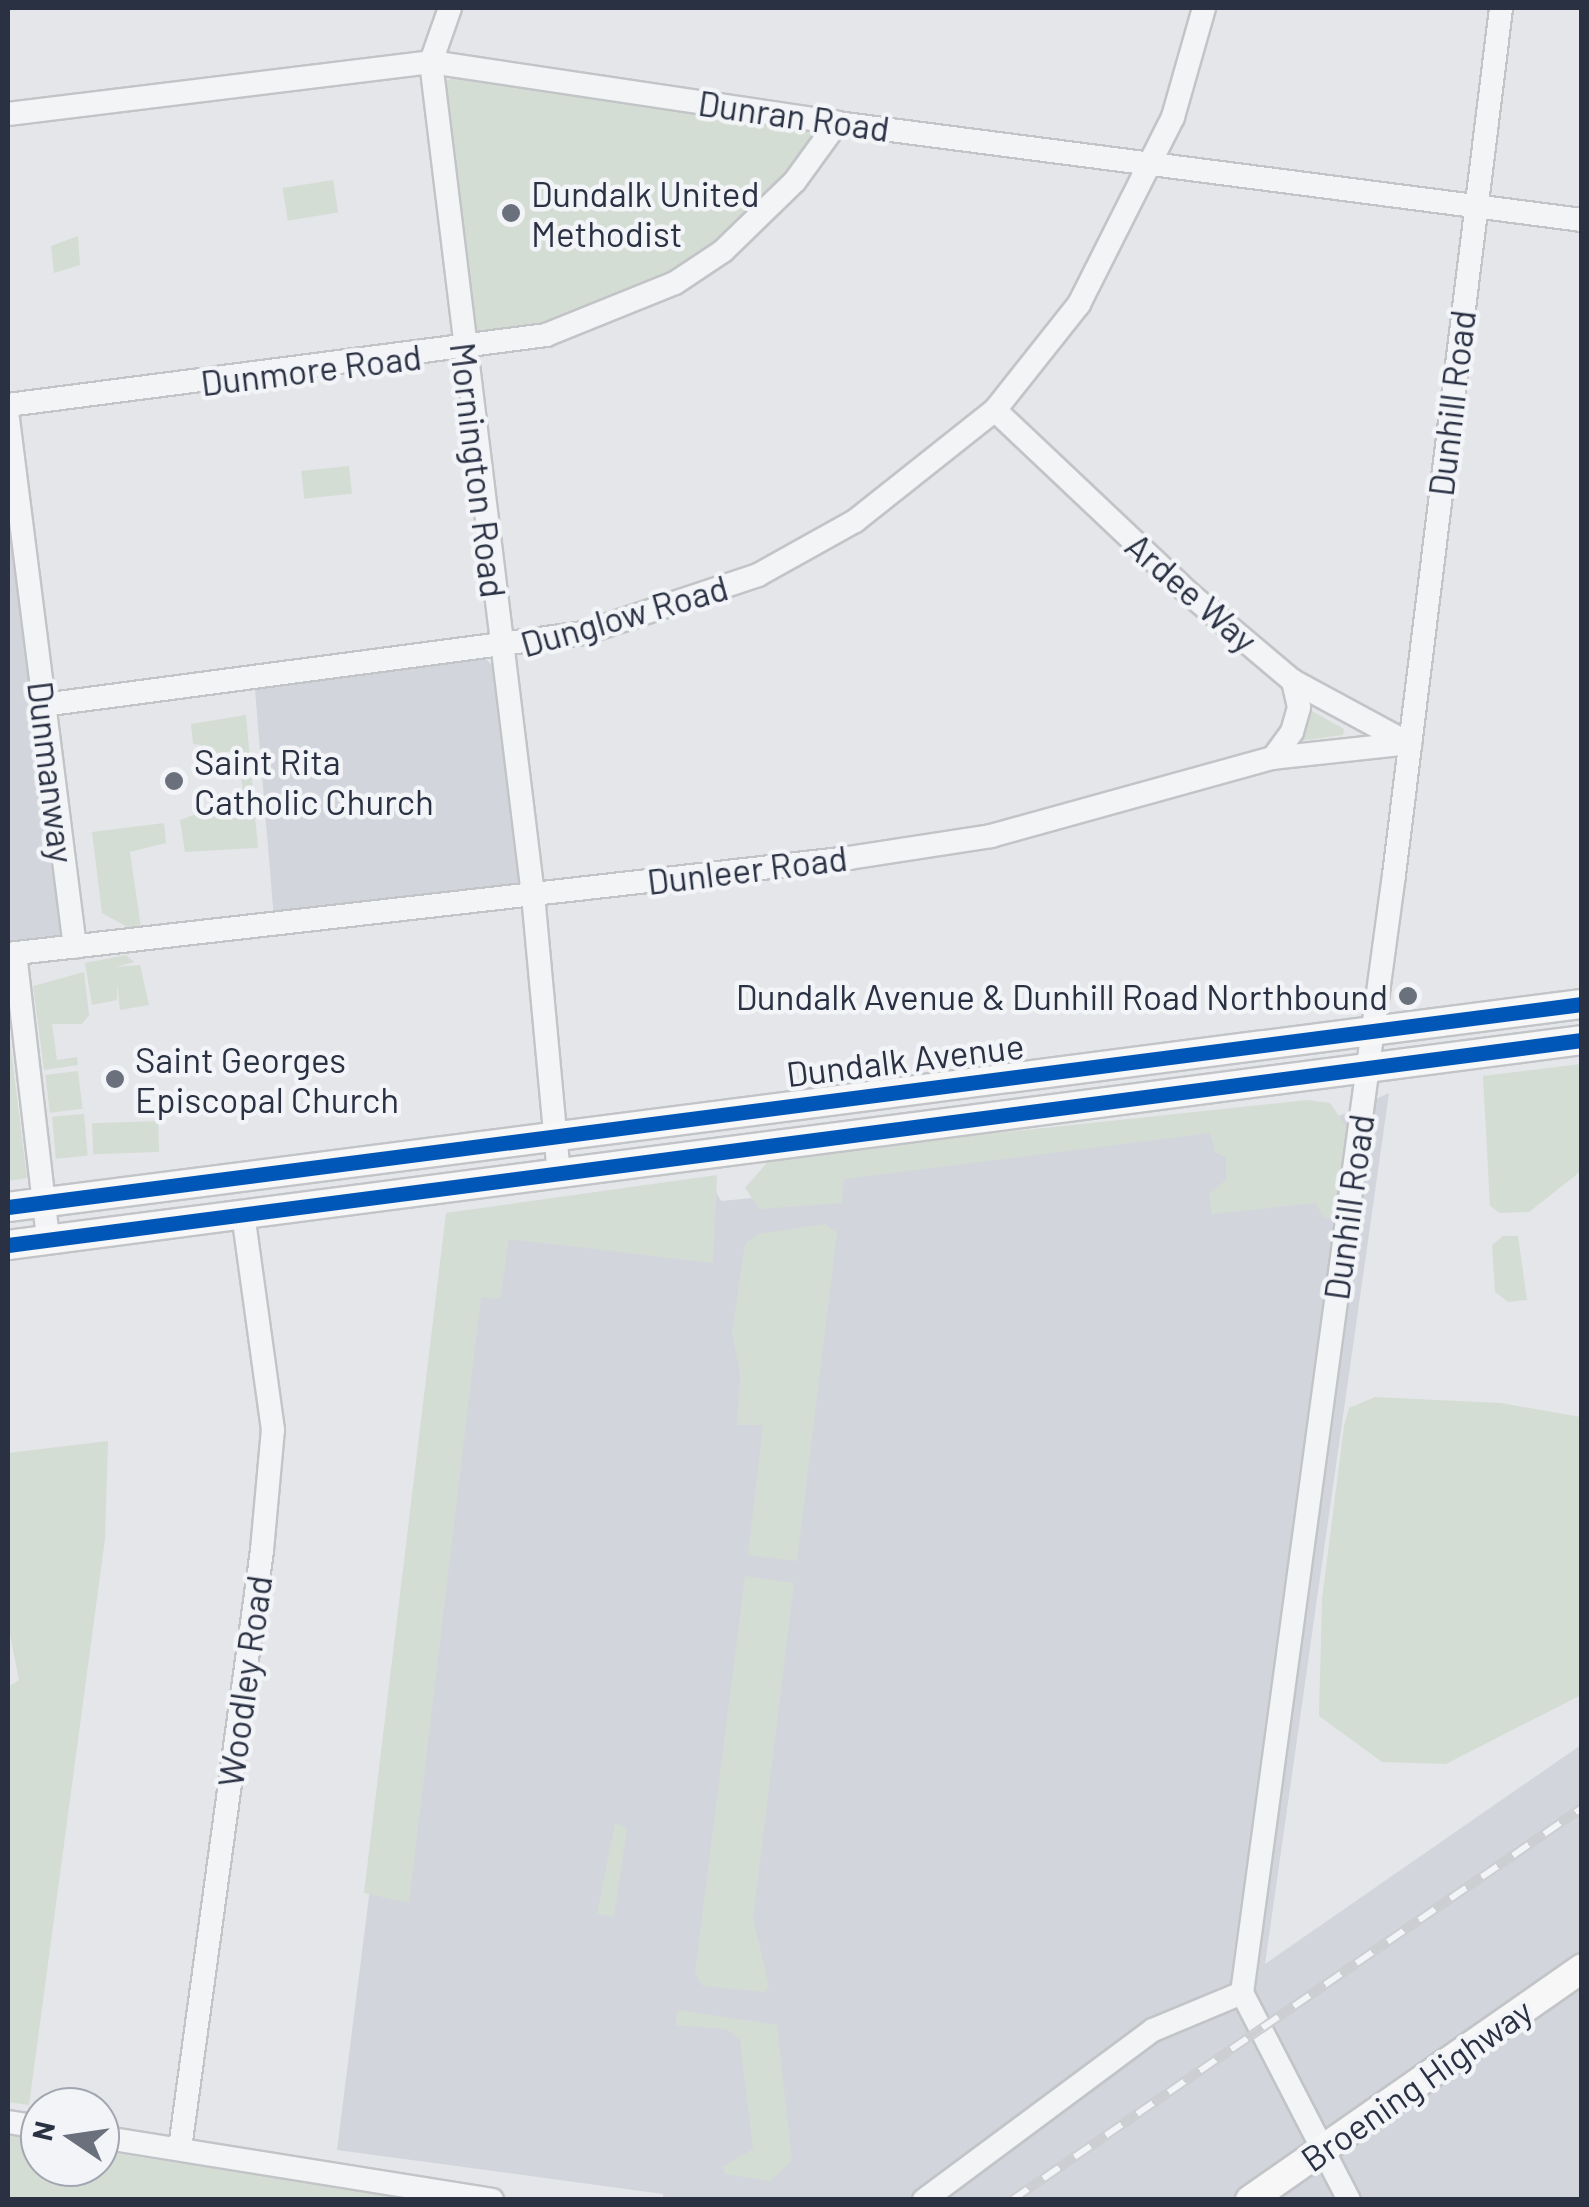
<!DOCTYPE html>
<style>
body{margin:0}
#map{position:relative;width:1589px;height:2207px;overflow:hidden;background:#e4e6e9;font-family:Barlow,sans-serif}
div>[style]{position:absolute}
.built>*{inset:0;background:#d2d5dc}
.green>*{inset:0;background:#d4ddd4;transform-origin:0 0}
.roads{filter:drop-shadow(2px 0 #c2c4c7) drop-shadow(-2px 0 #c2c4c7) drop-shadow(0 2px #c2c4c7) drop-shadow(0 -2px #c2c4c7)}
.minor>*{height:22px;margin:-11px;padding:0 11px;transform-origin:11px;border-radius:11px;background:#f3f4f6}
.major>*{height:28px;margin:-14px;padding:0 14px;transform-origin:14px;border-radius:14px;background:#f7f7f7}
.rail>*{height:10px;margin-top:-5px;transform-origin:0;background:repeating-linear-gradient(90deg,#f2f4f8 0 19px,#ccced1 0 38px);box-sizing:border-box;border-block:2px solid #ccced1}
.cycleway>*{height:15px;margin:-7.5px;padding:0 7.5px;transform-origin:7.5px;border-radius:7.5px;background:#0057b8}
.dots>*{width:28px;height:28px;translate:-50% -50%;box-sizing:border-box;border:5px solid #f2f4f8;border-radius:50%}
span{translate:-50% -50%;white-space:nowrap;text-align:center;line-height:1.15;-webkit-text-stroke:9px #f2f4f8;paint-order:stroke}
.street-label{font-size:35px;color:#2a3143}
.poi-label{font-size:35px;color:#2a3143}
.left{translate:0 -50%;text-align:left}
.right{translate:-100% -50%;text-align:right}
.frame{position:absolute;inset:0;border:10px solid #2a3143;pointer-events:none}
.north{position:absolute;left:20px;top:2087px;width:100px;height:100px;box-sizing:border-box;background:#f2f4f8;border:2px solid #a2a6b0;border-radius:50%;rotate:283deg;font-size:28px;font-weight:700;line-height:40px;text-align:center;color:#2a3143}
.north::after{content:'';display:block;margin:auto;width:35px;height:45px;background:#6b707d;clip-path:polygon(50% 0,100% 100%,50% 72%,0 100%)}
</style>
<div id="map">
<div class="built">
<i style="clip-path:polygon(8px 491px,67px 937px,8px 944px)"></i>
<i style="clip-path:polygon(485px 658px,496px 670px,523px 877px,514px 891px,274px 919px,255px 690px)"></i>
<i style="clip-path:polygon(1389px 1093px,1265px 1964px,1581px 1745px,1581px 2199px,663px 2200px,663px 2194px,337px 2150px,454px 1223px,712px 1184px,721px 1201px,752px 1198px,770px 1179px,1339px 1116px)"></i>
</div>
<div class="green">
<i style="clip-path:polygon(461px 75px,808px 127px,813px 133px,810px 145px,758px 206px,673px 276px,550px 323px,470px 342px,443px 82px)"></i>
<i style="left:333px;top:180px;width:33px;height:51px;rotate:81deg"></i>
<i style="clip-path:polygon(78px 236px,80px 265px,54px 273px,51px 246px)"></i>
<i style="left:349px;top:466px;width:28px;height:48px;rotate:84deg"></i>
<i style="clip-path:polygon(1305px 707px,1344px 729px,1343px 735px,1298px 741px)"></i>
<i style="clip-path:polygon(246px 715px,258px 848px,185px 852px,180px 820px,207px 810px,209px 798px,243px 792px,238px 751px,203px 754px,201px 745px,193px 744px,191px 724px)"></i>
<i style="clip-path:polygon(164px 823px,166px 843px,130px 852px,141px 928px,131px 929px,102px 913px,92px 832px)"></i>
<i style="clip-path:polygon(126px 955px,134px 962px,116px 967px,140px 965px,149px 1005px,120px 1010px,117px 983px,117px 1000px,92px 1005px,85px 963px)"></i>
<i style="clip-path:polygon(84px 972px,89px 1015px,82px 1024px,52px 1024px,57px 1060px,77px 1057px,78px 1065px,44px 1070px,33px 986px)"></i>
<i style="clip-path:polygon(8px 1026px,27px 1178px,8px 1181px)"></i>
<i style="clip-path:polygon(1581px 1064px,1581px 1171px,1529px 1212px,1500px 1213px,1490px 1206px,1483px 1076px)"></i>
<i style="left:78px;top:1071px;width:38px;height:33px;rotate:83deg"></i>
<i style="clip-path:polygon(1307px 1100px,1330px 1103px,1347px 1128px,1332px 1218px,1323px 1217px,1316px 1203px,1212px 1214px,1209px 1194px,1226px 1180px,1226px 1158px,1215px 1152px,1210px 1133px,844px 1179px,842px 1203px,760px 1209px,745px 1188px,772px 1157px)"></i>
<i style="left:84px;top:1114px;width:42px;height:32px;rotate:85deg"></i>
<i style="left:158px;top:1121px;width:31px;height:66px;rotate:88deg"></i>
<i style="clip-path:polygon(717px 1175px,713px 1263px,509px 1239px,500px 1299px,481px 1297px,409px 1903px,364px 1893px,446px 1213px)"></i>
<i style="clip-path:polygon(825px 1224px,837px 1233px,797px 1561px,748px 1555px,763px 1425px,737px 1425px,740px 1374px,732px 1333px,745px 1244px,758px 1234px)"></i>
<i style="clip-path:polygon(1503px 1236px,1518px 1236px,1527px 1300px,1508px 1302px,1495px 1292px,1492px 1245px)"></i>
<i style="clip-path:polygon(1375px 1397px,1501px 1403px,1581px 1417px,1581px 1695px,1446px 1764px,1382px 1762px,1319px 1716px,1322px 1599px,1344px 1426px,1349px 1408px)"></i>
<i style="clip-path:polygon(108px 1441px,105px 1539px,29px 2105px,8px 2102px,8px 1687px,19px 1680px,8px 1624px,8px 1453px)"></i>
<i style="clip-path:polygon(745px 1576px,794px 1583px,753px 1919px,769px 1986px,764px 1992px,703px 1986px,695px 1973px)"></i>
<i style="clip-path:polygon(615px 1823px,627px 1829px,614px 1917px,597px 1914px)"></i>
<i style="clip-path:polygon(678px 2010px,777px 2025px,792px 2161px,770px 2181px,725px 2174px,722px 2167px,753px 2149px,740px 2040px,727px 2029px,675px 2025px)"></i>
<i style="clip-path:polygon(8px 2135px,40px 2140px,40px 2167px,100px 2167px,100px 2151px,416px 2199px,8px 2199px)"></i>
</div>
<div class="roads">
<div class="minor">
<i style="left:450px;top:8px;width:57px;rotate:109.4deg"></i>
<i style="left:431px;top:62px;width:839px;rotate:83.02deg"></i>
<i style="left:533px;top:895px;width:279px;rotate:84.7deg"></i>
<i style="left:8px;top:114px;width:426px;rotate:-7deg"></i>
<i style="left:431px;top:62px;width:411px;rotate:8.5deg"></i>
<i style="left:837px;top:123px;width:751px;rotate:7.42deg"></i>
<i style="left:8px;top:405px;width:543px;rotate:-7.41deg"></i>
<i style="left:546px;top:335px;width:139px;rotate:-22deg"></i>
<i style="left:675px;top:283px;width:58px;rotate:-33.7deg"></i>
<i style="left:723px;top:251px;width:100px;rotate:-44.2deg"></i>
<i style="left:795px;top:181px;width:72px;rotate:-54.1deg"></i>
<i style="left:995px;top:410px;width:271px;rotate:43.4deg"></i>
<i style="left:1192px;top:596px;width:132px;rotate:40.1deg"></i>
<i style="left:1293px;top:681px;width:124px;rotate:28.4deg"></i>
<i style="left:8px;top:419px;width:532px;rotate:82.77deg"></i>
<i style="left:43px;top:705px;width:546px;rotate:-7.58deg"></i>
<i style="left:584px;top:633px;width:183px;rotate:-18.4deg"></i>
<i style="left:758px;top:575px;width:111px;rotate:-29.1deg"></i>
<i style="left:855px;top:521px;width:179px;rotate:-38.4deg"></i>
<i style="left:995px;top:410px;width:135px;rotate:-51.6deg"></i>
<i style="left:1079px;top:304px;width:209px;rotate:-63.3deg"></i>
<i style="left:1173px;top:117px;width:113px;rotate:-74.1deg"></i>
<i style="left:1273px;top:758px;width:32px;rotate:-54deg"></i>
<i style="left:1292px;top:732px;width:26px;rotate:-74deg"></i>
<i style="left:1299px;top:707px;width:27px;rotate:-103deg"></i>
<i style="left:15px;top:953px;width:289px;rotate:83.4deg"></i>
<i style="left:8px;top:954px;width:846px;rotate:-6.51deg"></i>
<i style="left:849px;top:858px;width:144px;rotate:-8.8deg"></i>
<i style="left:991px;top:836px;width:293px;rotate:-15.5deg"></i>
<i style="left:1273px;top:758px;width:138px;rotate:-6.2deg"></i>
<i style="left:8px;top:2122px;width:32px;rotate:9deg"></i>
<i style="left:100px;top:2137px;width:397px;rotate:9.1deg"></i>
<i style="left:180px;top:2148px;width:604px;rotate:-82.19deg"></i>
<i style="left:262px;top:1550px;width:121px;rotate:-84.8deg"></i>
<i style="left:273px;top:1430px;width:219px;rotate:-97.9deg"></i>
<i style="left:924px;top:2200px;width:285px;rotate:-36.6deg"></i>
<i style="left:1153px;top:2030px;width:96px;rotate:-22.6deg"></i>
<i style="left:1349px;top:2200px;width:233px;rotate:-117.3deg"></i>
<i style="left:1242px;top:1993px;width:1128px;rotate:-82.26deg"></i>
<i style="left:1394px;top:875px;width:874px;rotate:-82.96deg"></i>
</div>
<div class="major">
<i style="left:8px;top:1207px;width:1587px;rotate:-7.35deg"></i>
<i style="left:8px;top:1245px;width:1587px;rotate:-7.42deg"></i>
<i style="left:1250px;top:2200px;width:405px;rotate:-34.9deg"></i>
</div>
</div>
<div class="rail">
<i style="left:1012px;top:2200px;width:692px;rotate:-34.52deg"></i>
</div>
<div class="cycleway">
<i style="left:8px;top:1207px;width:1587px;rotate:-7.35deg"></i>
<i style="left:8px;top:1245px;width:1587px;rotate:-7.42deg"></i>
</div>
<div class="dots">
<i style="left:511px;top:213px;background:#6b707d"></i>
<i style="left:174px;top:781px;background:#6b707d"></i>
<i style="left:1408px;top:996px;background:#6b707d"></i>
<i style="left:115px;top:1079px;background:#6b707d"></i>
</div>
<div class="street-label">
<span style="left:794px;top:115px;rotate:8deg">Dunran Road</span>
<span style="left:311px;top:369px;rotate:-7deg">Dunmore Road</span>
<span style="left:1451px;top:403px;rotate:-83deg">Dunhill Road</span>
<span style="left:479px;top:470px;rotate:83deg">Mornington Road</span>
<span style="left:1192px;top:592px;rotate:41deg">Ardee Way</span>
<span style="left:624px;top:615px;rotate:-16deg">Dunglow Road</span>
<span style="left:52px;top:772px;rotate:83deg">Dunmanway</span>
<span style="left:747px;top:869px;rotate:-7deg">Dunleer Road</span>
<span style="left:905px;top:1059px;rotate:-7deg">Dundalk Avenue</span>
<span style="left:1348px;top:1207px;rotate:-82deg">Dunhill Road</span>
<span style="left:244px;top:1681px;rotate:-82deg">Woodley Road</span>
<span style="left:1416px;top:2084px;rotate:-35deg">Broening Highway</span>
</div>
<div class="poi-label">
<span class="left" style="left:531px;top:213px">Dundalk United<br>Methodist</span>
<span class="left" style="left:194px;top:781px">Saint Rita<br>Catholic Church</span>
<span class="right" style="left:1388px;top:996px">Dundalk Avenue &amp; Dunhill Road Northbound</span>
<span class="left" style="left:135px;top:1079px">Saint Georges<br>Episcopal Church</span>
</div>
<div class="frame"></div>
<div class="north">N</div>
</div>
